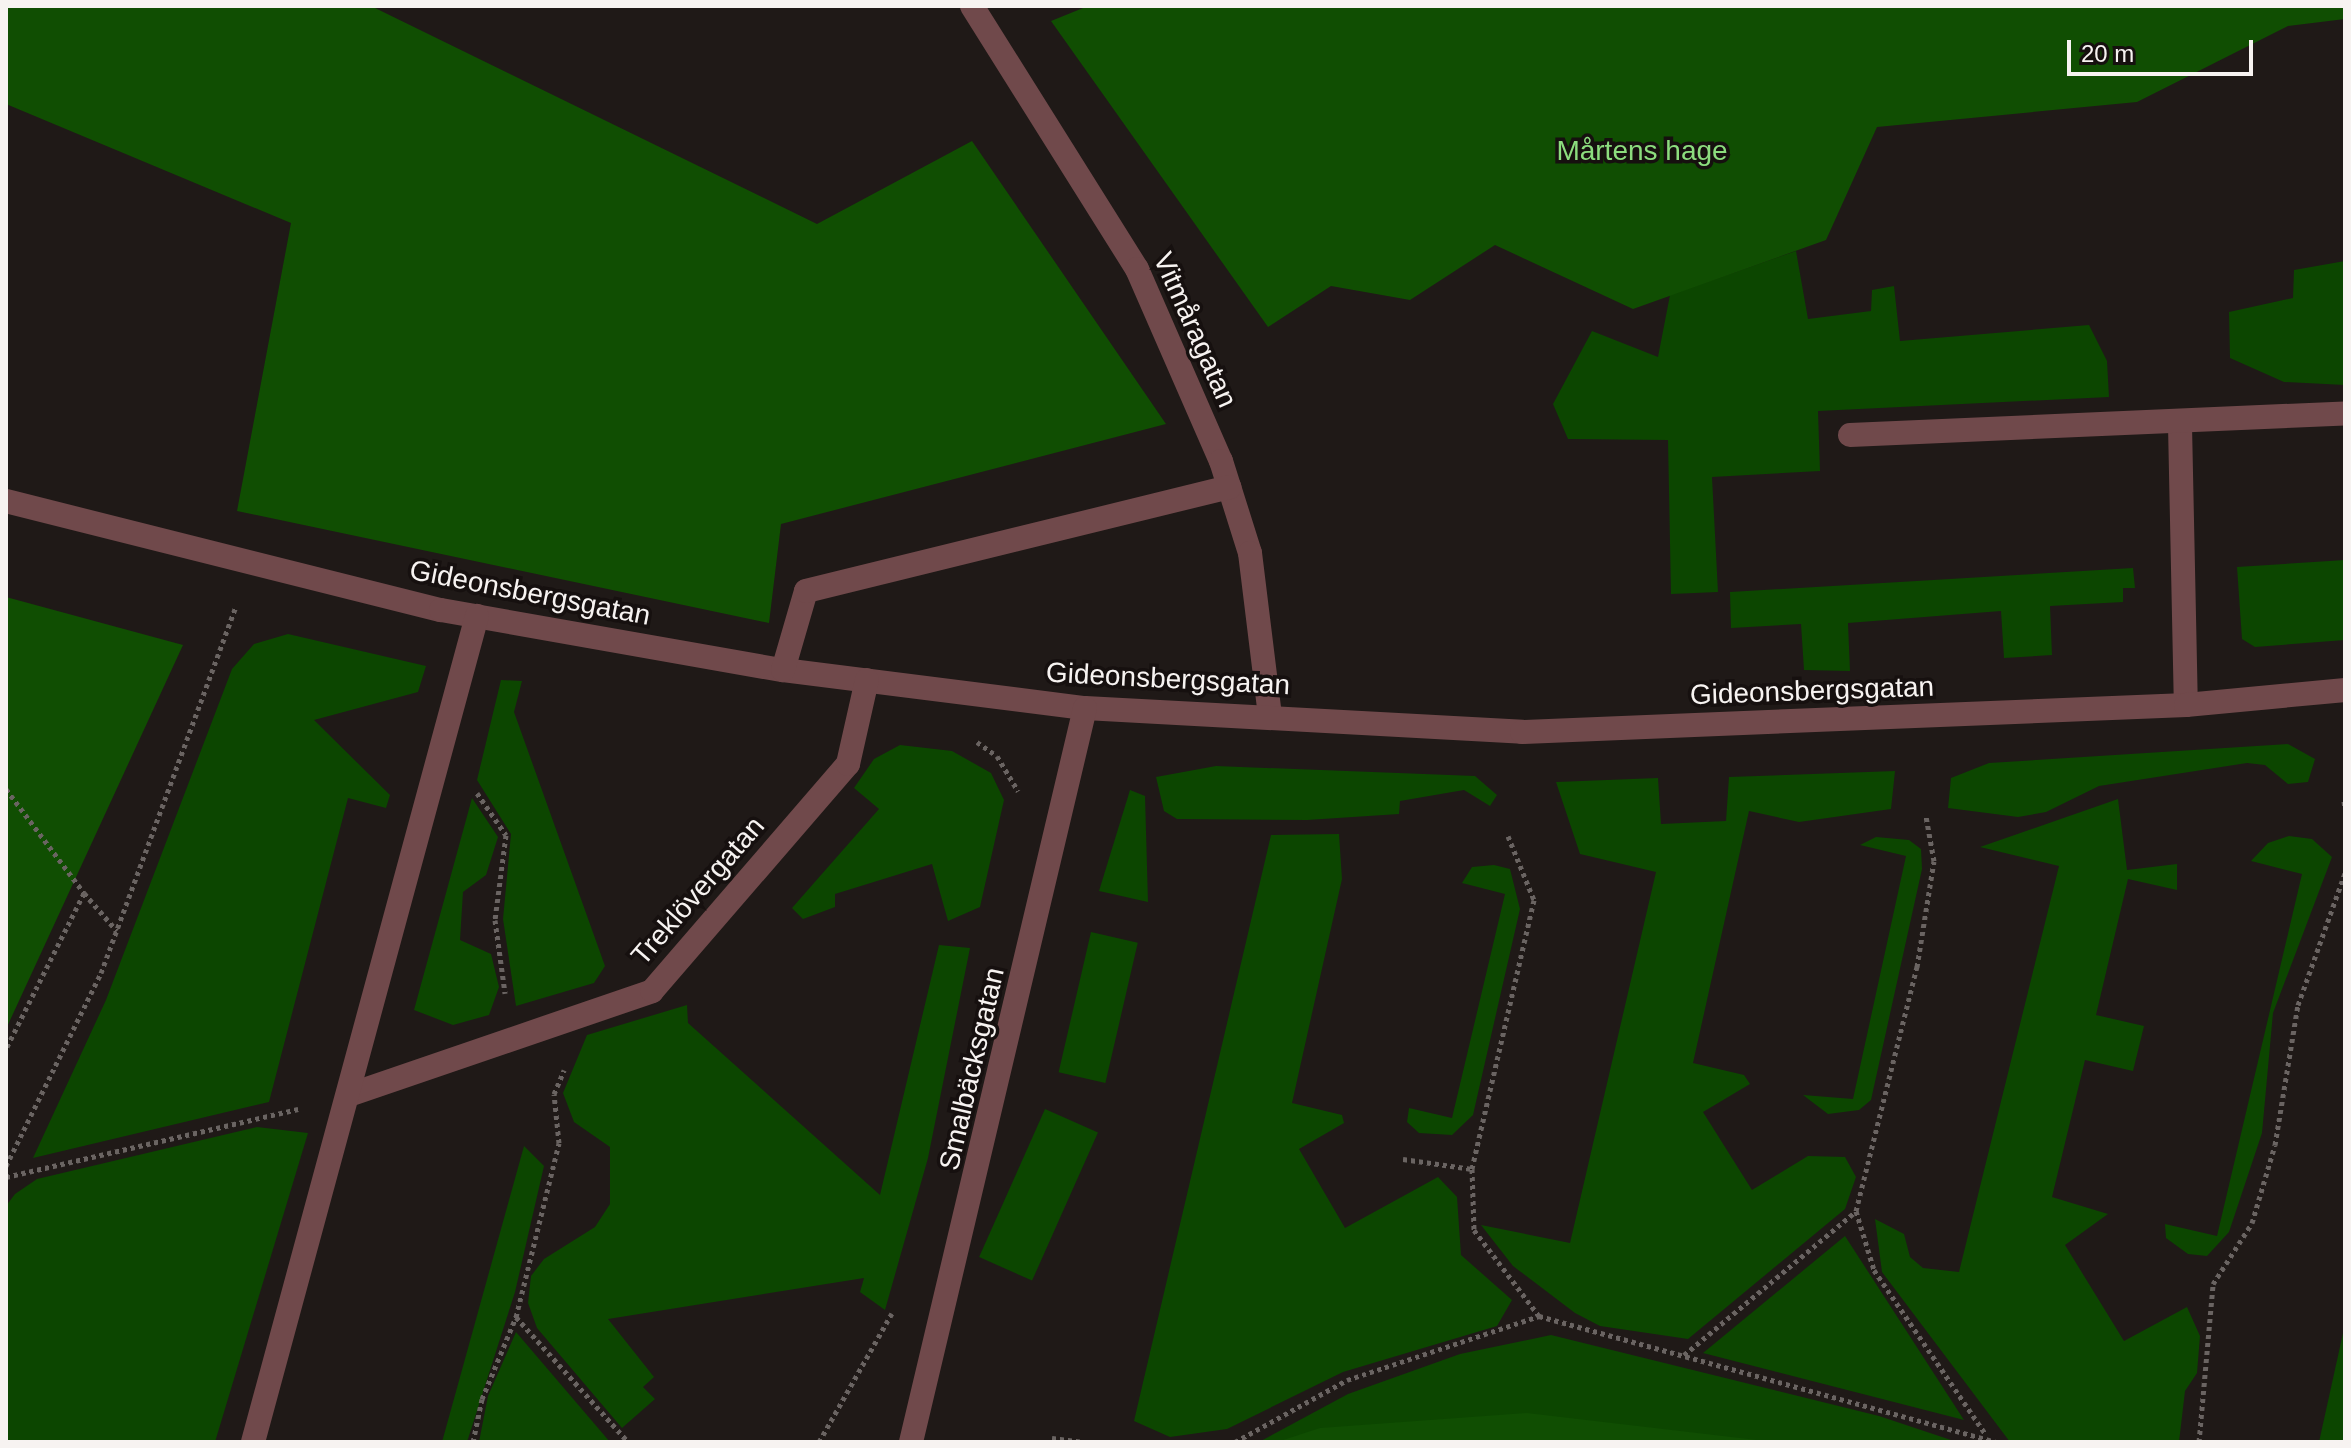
<!DOCTYPE html>
<meta charset="utf-8">
<style>
body{margin:0}
#map{position:relative;width:2351px;height:1448px;overflow:hidden;background:#1f1917;font-family:Helvetica,sans-serif}
div>[style]{position:absolute}
.green>*{inset:0;background:#0c4600;transform-origin:0 0}
.forest>*{inset:0;background:#104e02}
.path>*{height:5px;margin-top:-2.5px;transform-origin:0;background:repeating-linear-gradient(90deg,#6a6462 0 4px,transparent 0 8px)}
.minor>*{height:24px;margin:-12px;padding:0 12px;transform-origin:12px;border-radius:12px;background:#70494b}
span{translate:-50% -50%;white-space:nowrap;text-align:center;line-height:1.15;-webkit-text-stroke:7px #16100f;paint-order:stroke}
.park-label{font-size:28px;color:#8cdd7e}
.street-label{font-size:28px;color:#f7f3f1}
.frame{position:absolute;inset:0;border:8px solid #f7f3f1;pointer-events:none}
.scale{position:absolute;left:2067px;top:40px;width:186px;height:36px;box-sizing:border-box;border:4px solid #f7f3f1;border-top:0;padding-left:10px;font-size:24px;line-height:28px;white-space:nowrap;color:#f7f3f1;-webkit-text-stroke:6px #16100f;paint-order:stroke}
</style>
<div id="map">
<div class="green">
<i style="clip-path:polygon(1796px 251px,1808px 319px,1871px 311px,1872px 290px,1894px 286px,1900px 341px,2089px 325px,2107px 361px,2109px 397px,1818px 411px,1820px 471px,1712px 477px,1718px 592px,1671px 594px,1668px 440px,1568px 439px,1553px 404px,1592px 331px,1658px 357px,1670px 295px)"></i>
<i style="clip-path:polygon(2345px 261px,2345px 385px,2284px 382px,2230px 358px,2229px 312px,2293px 298px,2294px 270px)"></i>
<i style="clip-path:polygon(2345px 560px,2345px 640px,2255px 647px,2242px 639px,2237px 567px)"></i>
<i style="clip-path:polygon(2133px 568px,2135px 588px,2123px 588px,2123px 602px,2050px 606px,2052px 655px,2004px 658px,2001px 611px,1848px 623px,1850px 671px,1804px 670px,1801px 624px,1731px 628px,1730px 592px)"></i>
<i style="clip-path:polygon(288px 634px,426px 666px,418px 692px,314px 720px,390px 795px,386px 808px,348px 798px,269px 1102px,33px 1158px,106px 1000px,232px 669px,254px 644px)"></i>
<i style="clip-path:polygon(501px 680px,522px 681px,514px 712px,605px 966px,594px 983px,516px 1006px,503px 919px,511px 834px,477px 780px)"></i>
<i style="clip-path:polygon(2288px 744px,2315px 759px,2308px 782px,2288px 784px,2265px 765px,2247px 763px,2099px 786px,2046px 812px,2018px 817px,1948px 808px,1951px 778px,1989px 763px)"></i>
<i style="clip-path:polygon(900px 745px,952px 751px,991px 773px,1004px 800px,980px 907px,948px 921px,932px 864px,835px 894px,835px 907px,803px 919px,792px 908px,879px 809px,854px 788px,874px 759px)"></i>
<i style="clip-path:polygon(1216px 766px,1475px 776px,1497px 795px,1490px 806px,1464px 790px,1400px 801px,1399px 814px,1307px 820px,1177px 819px,1164px 811px,1156px 777px)"></i>
<i style="clip-path:polygon(1895px 771px,1891px 809px,1799px 822px,1749px 811px,1693px 1063px,1744px 1075px,1750px 1084px,1703px 1112px,1752px 1190px,1808px 1156px,1845px 1157px,1856px 1177px,1845px 1209px,1688px 1339px,1600px 1326px,1575px 1313px,1513px 1266px,1481px 1225px,1570px 1243px,1656px 872px,1580px 854px,1556px 782px,1658px 778px,1661px 824px,1726px 821px,1729px 777px)"></i>
<i style="clip-path:polygon(1130px 790px,1145px 796px,1148px 902px,1099px 891px)"></i>
<i style="clip-path:polygon(472px 798px,498px 837px,486px 875px,463px 892px,460px 940px,491px 954px,499px 987px,489px 1015px,453px 1025px,414px 1010px)"></i>
<i style="clip-path:polygon(2118px 799px,2127px 870px,2177px 864px,2177px 890px,2128px 879px,2096px 1015px,2144px 1026px,2133px 1071px,2085px 1060px,2052px 1197px,2108px 1214px,2065px 1245px,2124px 1341px,2187px 1307px,2200px 1336px,2197px 1373px,2185px 1391px,2179px 1442px,2010px 1442px,1882px 1272px,1875px 1219px,1904px 1234px,1910px 1257px,1923px 1268px,1959px 1272px,2059px 866px,1980px 847px)"></i>
<i style="clip-path:polygon(1339px 834px,1342px 879px,1292px 1103px,1342px 1115px,1344px 1123px,1299px 1149px,1345px 1228px,1438px 1177px,1457px 1197px,1461px 1255px,1512px 1300px,1497px 1326px,1343px 1372px,1227px 1429px,1170px 1437px,1134px 1421px,1271px 835px)"></i>
<i style="clip-path:polygon(2289px 836px,2312px 839px,2332px 857px,2273px 1013px,2262px 1133px,2229px 1232px,2207px 1256px,2188px 1254px,2166px 1238px,2165px 1224px,2217px 1236px,2302px 874px,2251px 861px,2268px 843px)"></i>
<i style="clip-path:polygon(1876px 837px,1909px 840px,1921px 849px,1922px 869px,1871px 1100px,1859px 1110px,1828px 1114px,1803px 1095px,1853px 1099px,1906px 856px,1860px 845px)"></i>
<i style="clip-path:polygon(1494px 865px,1510px 869px,1520px 909px,1473px 1115px,1452px 1135px,1419px 1133px,1407px 1122px,1409px 1108px,1452px 1118px,1505px 894px,1462px 883px,1472px 867px)"></i>
<i style="left:1091px;top:932px;width:48px;height:144px;rotate:13deg"></i>
<i style="clip-path:polygon(939px 945px,970px 948px,928px 1158px,885px 1310px,860px 1292px,864px 1278px,608px 1319px,654px 1377px,643px 1387px,655px 1399px,622px 1428px,537px 1328px,528px 1303px,531px 1276px,544px 1259px,595px 1227px,610px 1204px,610px 1147px,574px 1122px,563px 1093px,587px 1035px,687px 1005px,688px 1023px,880px 1195px)"></i>
<i style="left:1045px;top:1109px;width:58px;height:162px;rotate:24deg"></i>
<i style="clip-path:polygon(257px 1127px,308px 1133px,215px 1442px,6px 1442px,6px 1206px,15px 1194px,37px 1179px)"></i>
<i style="clip-path:polygon(524px 1146px,544px 1166px,515px 1292px,467px 1442px,442px 1442px)"></i>
<i style="clip-path:polygon(1845px 1236px,1964px 1420px,1703px 1353px)"></i>
<i style="clip-path:polygon(2345px 1324px,2345px 1442px,2319px 1442px)"></i>
<i style="clip-path:polygon(516px 1332px,610px 1442px,479px 1442px,488px 1396px)"></i>
<i style="clip-path:polygon(1551px 1335px,1879px 1416px,1957px 1442px,1259px 1442px,1348px 1394px,1460px 1354px)"></i>
</div>
<div class="forest">
<i style="clip-path:polygon(6px 6px,371px 6px,817px 224px,972px 141px,1166px 424px,781px 524px,769px 623px,237px 511px,291px 223px,6px 104px)"></i>
<i style="clip-path:polygon(1088px 6px,2345px 6px,2345px 19px,2288px 26px,2137px 102px,1877px 127px,1826px 240px,1633px 309px,1495px 245px,1410px 300px,1331px 286px,1268px 327px,1051px 21px)"></i>
<i style="clip-path:polygon(6px 597px,183px 645px,6px 1029px)"></i>
<i style="clip-path:polygon(1527px 1413px,1774px 1442px,1277px 1442px,1320px 1428px)"></i>
</div>
<div class="path">
<i style="left:977px;top:742px;width:24px;rotate:35deg"></i>
<i style="left:997px;top:756px;width:41px;rotate:59deg"></i>
<i style="left:6px;top:789px;width:130px;rotate:53.1deg"></i>
<i style="left:84px;top:893px;width:174px;rotate:116.6deg"></i>
<i style="left:477px;top:793px;width:51px;rotate:55.4deg"></i>
<i style="left:506px;top:835px;width:86px;rotate:97.4deg"></i>
<i style="left:495px;top:920px;width:74px;rotate:82.2deg"></i>
<i style="left:2344px;top:801px;width:8px;rotate:83deg"></i>
<i style="left:1508px;top:836px;width:69px;rotate:67.9deg"></i>
<i style="left:1534px;top:900px;width:276px;rotate:103deg"></i>
<i style="left:1472px;top:1169px;width:61px;rotate:88.1deg"></i>
<i style="left:1474px;top:1230px;width:108px;rotate:52.9deg"></i>
<i style="left:1539px;top:1316px;width:473px;rotate:15.4deg"></i>
<i style="left:84px;top:893px;width:50px;rotate:49deg"></i>
<i style="left:1403px;top:1159px;width:70px;rotate:8.2deg"></i>
<i style="left:6px;top:1166px;width:215px;rotate:-63.8deg"></i>
<i style="left:101px;top:973px;width:391px;rotate:-69.8deg"></i>
<i style="left:6px;top:1177px;width:300px;rotate:-13.1deg"></i>
<i style="left:1856px;top:1211px;width:252px;rotate:-76deg"></i>
<i style="left:1917px;top:967px;width:107px;rotate:-80.9deg"></i>
<i style="left:1934px;top:861px;width:46px;rotate:-100.1deg"></i>
<i style="left:516px;top:1317px;width:168px;rotate:48.1deg"></i>
<i style="left:1684px;top:1355px;width:224px;rotate:-39.9deg"></i>
<i style="left:1856px;top:1211px;width:62px;rotate:73deg"></i>
<i style="left:1874px;top:1270px;width:199px;rotate:55.8deg"></i>
<i style="left:1052px;top:1438px;width:32px;rotate:7deg"></i>
<i style="left:473px;top:1442px;width:44px;rotate:-78.2deg"></i>
<i style="left:482px;top:1399px;width:89px;rotate:-67.5deg"></i>
<i style="left:516px;top:1317px;width:179px;rotate:-76.1deg"></i>
<i style="left:559px;top:1143px;width:49px;rotate:-95.8deg"></i>
<i style="left:554px;top:1094px;width:26px;rotate:-67deg"></i>
<i style="left:819px;top:1442px;width:148px;rotate:-60.5deg"></i>
<i style="left:1235px;top:1442px;width:128px;rotate:-29deg"></i>
<i style="left:1347px;top:1380px;width:202px;rotate:-18.4deg"></i>
<i style="left:2199px;top:1442px;width:159px;rotate:-84.9deg"></i>
<i style="left:2213px;top:1284px;width:72px;rotate:-57.4deg"></i>
<i style="left:2252px;top:1223px;width:81px;rotate:-73.6deg"></i>
<i style="left:2275px;top:1145px;width:142px;rotate:-80.7deg"></i>
<i style="left:2298px;top:1005px;width:140px;rotate:-70.4deg"></i>
</div>
<div class="minor">
<i style="left:972px;top:6px;width:310px;rotate:57.9deg"></i>
<i style="left:1137px;top:269px;width:210px;rotate:66.4deg"></i>
<i style="left:1221px;top:461px;width:96px;rotate:72.5deg"></i>
<i style="left:1250px;top:553px;width:163px;rotate:83deg"></i>
<i style="left:2180px;top:425px;width:280px;rotate:88.8deg"></i>
<i style="left:1850px;top:435px;width:495px;rotate:-2.5deg"></i>
<i style="left:6px;top:501px;width:448px;rotate:14.1deg"></i>
<i style="left:441px;top:610px;width:347px;rotate:10deg"></i>
<i style="left:783px;top:670px;width:304px;rotate:7.2deg"></i>
<i style="left:1085px;top:708px;width:438px;rotate:3.1deg"></i>
<i style="left:1522px;top:732px;width:665px;rotate:-2.33deg"></i>
<i style="left:2186px;top:705px;width:160px;rotate:-5.4deg"></i>
<i style="left:783px;top:670px;width:82px;rotate:-73.8deg"></i>
<i style="left:806px;top:591px;width:436px;rotate:-13.8deg"></i>
<i style="left:349px;top:1095px;width:320px;rotate:-18.9deg"></i>
<i style="left:652px;top:991px;width:300px;rotate:-49.2deg"></i>
<i style="left:848px;top:764px;width:86px;rotate:-77.3deg"></i>
<i style="left:253px;top:1442px;width:856px;rotate:-74.83deg"></i>
<i style="left:911px;top:1442px;width:754px;rotate:-76.66deg"></i>
</div>
<div class="park-label">
<span style="left:1642px;top:151px">Mårtens hage</span>
</div>
<div class="street-label">
<span style="left:1195px;top:330px;rotate:66deg">Vitmåragatan</span>
<span style="left:530px;top:593px;rotate:11deg">Gideonsbergsgatan</span>
<span style="left:1168px;top:679px;rotate:3deg">Gideonsbergsgatan</span>
<span style="left:1812px;top:691px;rotate:-2deg">Gideonsbergsgatan</span>
<span style="left:698px;top:891px;rotate:-49deg">Treklövergatan</span>
<span style="left:972px;top:1069px;rotate:-77deg">Smalbäcksgatan</span>
</div>
<div class="frame"></div>
<div class="scale">20 m</div>
</div>
